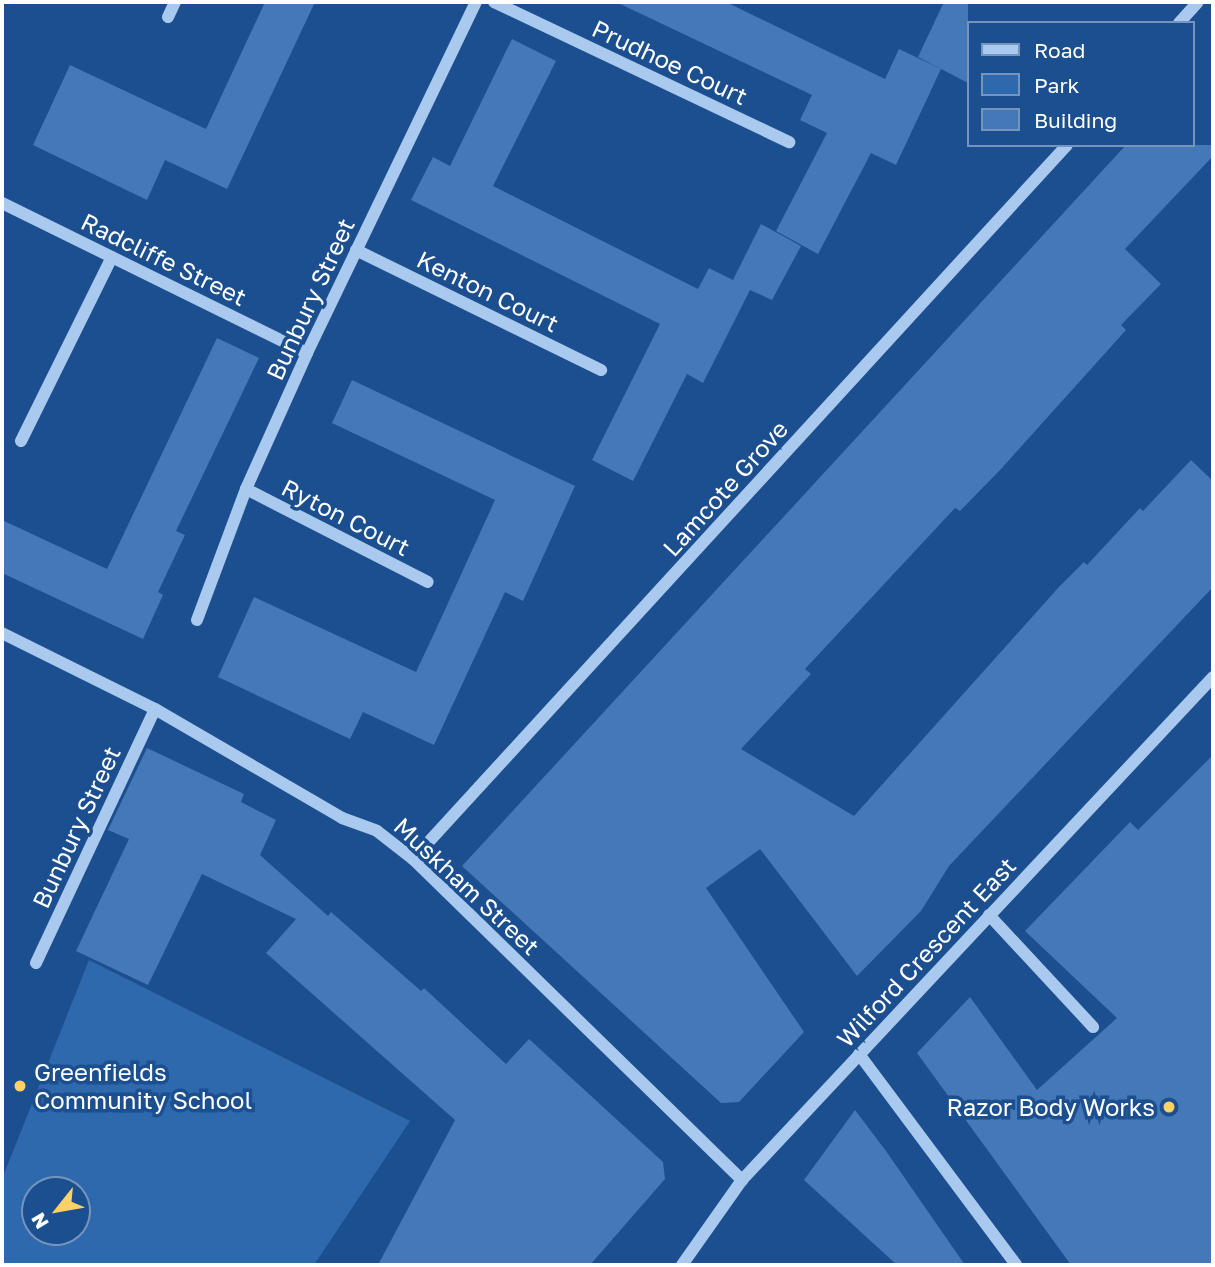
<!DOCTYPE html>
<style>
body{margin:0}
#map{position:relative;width:1215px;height:1267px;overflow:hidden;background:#1b4f8f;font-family:"Golos Text",sans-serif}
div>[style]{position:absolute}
.green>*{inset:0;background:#2e69ad}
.building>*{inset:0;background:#4478b7}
.minor>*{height:12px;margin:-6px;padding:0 6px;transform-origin:6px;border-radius:6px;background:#a9c9ee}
.dots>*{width:19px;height:19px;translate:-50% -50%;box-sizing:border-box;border:4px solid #1b4f8f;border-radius:50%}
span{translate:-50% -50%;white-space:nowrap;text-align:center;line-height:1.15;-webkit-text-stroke:7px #1b4f8f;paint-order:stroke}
.street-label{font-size:24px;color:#fff}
.poi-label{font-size:24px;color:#fff}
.left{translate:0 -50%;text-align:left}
.right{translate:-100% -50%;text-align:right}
.frame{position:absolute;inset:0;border:4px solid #fff;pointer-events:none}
.legend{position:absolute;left:967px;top:21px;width:228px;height:126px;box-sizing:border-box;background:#1b4f8f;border:2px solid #7695bc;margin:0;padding:9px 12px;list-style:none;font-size:21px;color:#fff}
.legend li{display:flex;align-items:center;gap:14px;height:35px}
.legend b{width:35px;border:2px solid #7695bc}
.north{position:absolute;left:21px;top:1176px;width:70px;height:70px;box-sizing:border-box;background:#1b4f8f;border:2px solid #7695bc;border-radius:50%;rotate:239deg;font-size:19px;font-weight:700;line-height:28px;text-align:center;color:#fff}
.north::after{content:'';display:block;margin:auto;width:24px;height:32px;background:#ffd166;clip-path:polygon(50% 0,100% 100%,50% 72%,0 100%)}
</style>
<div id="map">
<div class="green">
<i style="clip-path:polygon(evenodd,89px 960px,410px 1121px,314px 1265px,2px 1265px,2px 1179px,89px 960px,35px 1190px,77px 1190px,77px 1232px,35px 1232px,35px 1190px)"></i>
</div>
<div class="building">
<i style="clip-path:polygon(265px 2px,315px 2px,227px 189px,165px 160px,147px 200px,33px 145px,70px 65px,206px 129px)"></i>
<i style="clip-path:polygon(616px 2px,726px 2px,885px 79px,899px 49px,941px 69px,896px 165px,871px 153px,818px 254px,776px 231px,827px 133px,800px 120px,812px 95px)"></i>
<i style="clip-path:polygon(944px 2px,968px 2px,968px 83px,918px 57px)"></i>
<i style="clip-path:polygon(512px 39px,556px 61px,493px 186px,698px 289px,709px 268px,733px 280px,761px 224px,801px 246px,772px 300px,750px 290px,703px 383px,687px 374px,633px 481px,592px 460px,660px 324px,411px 200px,433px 157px,450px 166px)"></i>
<i style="clip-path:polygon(1126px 145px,1213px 145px,1213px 156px,1125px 249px,1161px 284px,1121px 325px,1126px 330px,1001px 469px,960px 511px,955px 508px,805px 669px,811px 674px,741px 749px,854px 816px,1058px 588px,1084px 562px,1087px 565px,1140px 508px,1143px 511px,1191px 460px,1213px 481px,1213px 587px,949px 866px,921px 911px,857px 976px,760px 849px,706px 888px,804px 1032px,739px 1102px,721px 1103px,462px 866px)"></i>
<i style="clip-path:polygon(217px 338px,259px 358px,176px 531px,185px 535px,158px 592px,163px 595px,143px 639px,2px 573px,2px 520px,107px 569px)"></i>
<i style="clip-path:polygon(352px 380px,575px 486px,523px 601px,505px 592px,434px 745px,363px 712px,350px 739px,218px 677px,254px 597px,416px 672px,438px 625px,495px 500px,332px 423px)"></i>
<i style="clip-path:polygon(147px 748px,244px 794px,241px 802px,276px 820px,260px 855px,328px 916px,331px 912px,421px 991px,424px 988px,506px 1064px,529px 1039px,663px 1162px,665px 1179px,590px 1265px,378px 1265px,455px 1120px,266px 953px,296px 919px,202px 874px,148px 985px,76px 951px,129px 839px,108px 830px)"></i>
<i style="clip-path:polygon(1213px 755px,1213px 1265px,1071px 1265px,917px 1053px,970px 997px,1037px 1090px,1117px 1018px,1025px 931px,1130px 822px,1138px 830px)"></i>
<i style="clip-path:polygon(855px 1110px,886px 1151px,965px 1265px,897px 1265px,804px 1180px)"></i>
</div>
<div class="minor">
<i style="left:494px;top:2px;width:327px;rotate:25.4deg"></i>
<i style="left:168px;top:17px;width:17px;rotate:-65deg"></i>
<i style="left:1179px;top:23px;width:28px;rotate:-48deg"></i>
<i style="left:2px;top:203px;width:340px;rotate:26.2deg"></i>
<i style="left:356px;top:250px;width:273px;rotate:26.1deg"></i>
<i style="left:21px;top:441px;width:205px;rotate:-63.7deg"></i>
<i style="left:246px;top:489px;width:204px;rotate:27.1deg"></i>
<i style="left:197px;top:620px;width:140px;rotate:-69.5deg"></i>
<i style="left:246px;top:489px;width:149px;rotate:-65.8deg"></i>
<i style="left:307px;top:353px;width:390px;rotate:-64.3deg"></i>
<i style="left:2px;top:633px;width:171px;rotate:26.4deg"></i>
<i style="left:155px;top:709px;width:216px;rotate:30.2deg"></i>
<i style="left:342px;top:818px;width:37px;rotate:20deg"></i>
<i style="left:377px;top:831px;width:46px;rotate:37.9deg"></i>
<i style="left:413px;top:859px;width:460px;rotate:44.3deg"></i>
<i style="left:413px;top:859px;width:968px;rotate:-47.51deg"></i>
<i style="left:989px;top:915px;width:153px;rotate:47.1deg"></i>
<i style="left:36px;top:963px;width:280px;rotate:-64.9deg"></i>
<i style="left:859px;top:1054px;width:263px;rotate:53.3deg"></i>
<i style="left:682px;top:1265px;width:104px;rotate:-54.8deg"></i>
<i style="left:742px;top:1180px;width:689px;rotate:-46.88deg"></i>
</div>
<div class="dots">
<i style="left:20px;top:1086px;background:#ffd166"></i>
<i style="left:1169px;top:1107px;background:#ffd166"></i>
</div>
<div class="street-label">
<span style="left:670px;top:62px;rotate:25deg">Prudhoe Court</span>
<span style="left:164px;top:259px;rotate:26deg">Radcliffe Street</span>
<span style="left:488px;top:291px;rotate:26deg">Kenton Court</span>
<span style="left:310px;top:299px;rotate:-65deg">Bunbury Street</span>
<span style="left:725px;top:488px;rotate:-48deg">Lamcote Grove</span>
<span style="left:346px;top:517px;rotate:27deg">Ryton Court</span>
<span style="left:76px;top:827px;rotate:-65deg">Bunbury Street</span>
<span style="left:467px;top:886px;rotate:43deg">Muskham Street</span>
<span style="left:926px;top:952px;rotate:-47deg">Wilford Crescent East</span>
</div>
<div class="poi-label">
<span class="left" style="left:34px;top:1086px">Greenfields<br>Community School</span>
<span class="right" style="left:1155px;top:1107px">Razor Body Works</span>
</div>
<div class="frame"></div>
<ul class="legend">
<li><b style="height:9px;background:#a9c9ee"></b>Road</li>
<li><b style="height:19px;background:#2e69ad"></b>Park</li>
<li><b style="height:19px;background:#4478b7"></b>Building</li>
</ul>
<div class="north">N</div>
</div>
